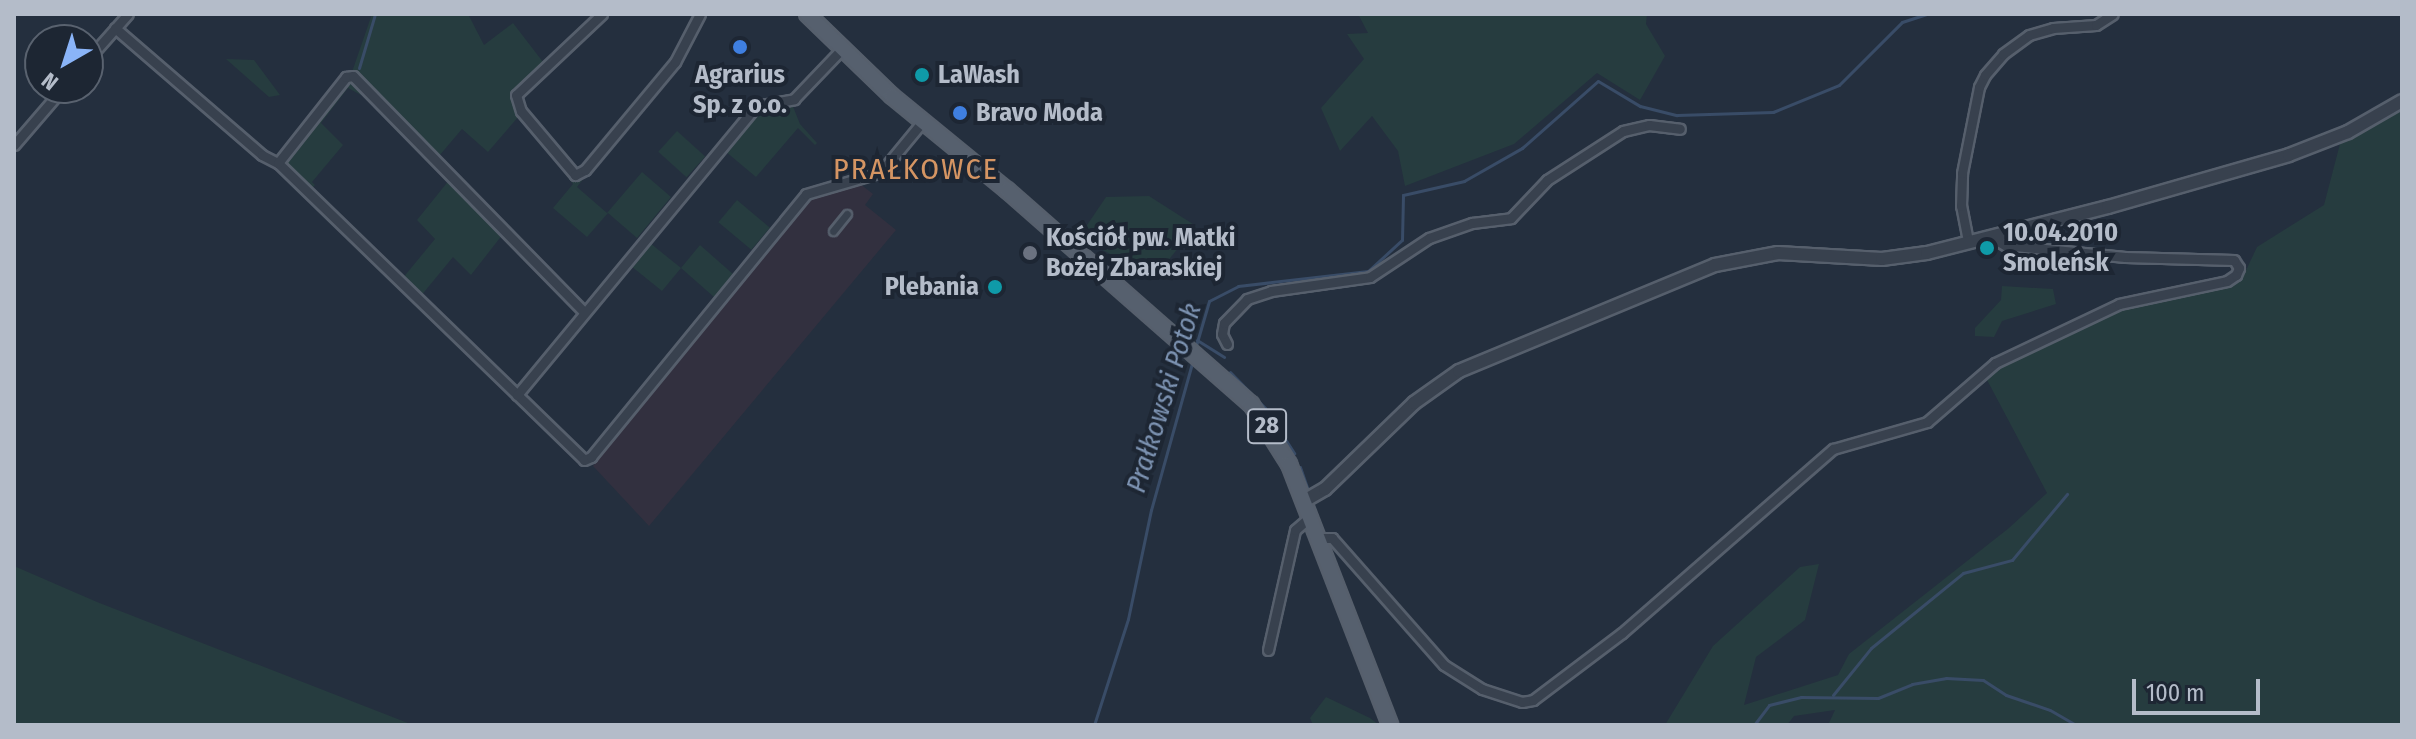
<!DOCTYPE html>
<meta charset="utf-8">
<style>
body{margin:0}
#map{position:relative;width:2416px;height:739px;overflow:hidden;background:#242f3e;font-family:"Fira Sans Condensed",sans-serif}
div>[style]{position:absolute}
.medical>*{inset:0;background:#32303f}
.green>*{inset:0;background:#263c3f;transform-origin:0 0}
.stream>*{height:3px;margin:-1.5px;padding:0 1.5px;transform-origin:1.5px;border-radius:1.5px;background:#394c67}
.roads{filter:drop-shadow(2px 0 #565f6c) drop-shadow(-2px 0 #565f6c) drop-shadow(0 2px #565f6c) drop-shadow(0 -2px #565f6c)}
.pedestrian>*{height:7px;margin:-3.5px;padding:0 3.5px;transform-origin:3.5px;border-radius:3.5px;background:#38414e}
.minor>*{height:9px;margin:-4.5px;padding:0 4.5px;transform-origin:4.5px;border-radius:4.5px;background:#38414e}
.tertiary>*{height:12px;margin:-6px;padding:0 6px;transform-origin:6px;border-radius:6px;background:#38414e}
.primary>*{height:14px;margin:-7px;padding:0 7px;transform-origin:7px;border-radius:7px;background:#56606e}
.dots>*{width:22px;height:22px;translate:-50% -50%;box-sizing:border-box;border:4px solid #1d2633;border-radius:50%}
span{translate:-50% -50%;white-space:nowrap;text-align:center;line-height:1.15;-webkit-text-stroke:8px #1d2633;paint-order:stroke}
.shield-label span{padding:2px 6px;background:#1d2633;border:2px solid;border-radius:6px;-webkit-text-stroke-width:0}
.shield-label{font-size:24px;color:#b4bcc9;font-weight:700}
.poi-label{font-size:26px;color:#b4bcc9;font-weight:700}
.left{translate:0 -50%;text-align:left}
.right{translate:-100% -50%;text-align:right}
.water-label{font-size:28px;color:#7c92b1;font-style:italic}
.quarter-label{font-size:30px;color:#d59563;letter-spacing:2px}
.frame{position:absolute;inset:0;border:16px solid #b4bcc9;pointer-events:none}
.north{position:absolute;left:24px;top:24px;width:80px;height:80px;box-sizing:border-box;background:#1d2633;border:2px solid #59626f;border-radius:50%;rotate:219deg;font-size:22px;font-weight:700;line-height:32px;text-align:center;color:#b4bcc9}
.north::after{content:'';display:block;margin:auto;width:28px;height:36px;background:#8ab4f8;clip-path:polygon(50% 0,100% 100%,50% 72%,0 100%)}
.scale{position:absolute;left:2132px;top:679px;width:128px;height:36px;box-sizing:border-box;border:4px solid #b4bcc9;border-top:0;padding-left:10px;font-size:24px;line-height:28px;white-space:nowrap;color:#b4bcc9;-webkit-text-stroke:6px #1d2633;paint-order:stroke}
</style>
<div id="map">
<div class="medical">
<i style="clip-path:polygon(859px 183px,873px 194px,865px 205px,896px 230px,649px 526px,593px 466px,808px 199px)"></i>
</div>
<div class="green">
<i style="clip-path:polygon(372px 14px,468px 14px,484px 45px,513px 23px,543px 62px,596px 14px,513px 97px,514px 104px,551px 152px,519px 116px,488px 152px,462px 129px,439px 156px,453px 171px,451px 173px,352px 72px)"></i>
<i style="clip-path:polygon(1358px 14px,1647px 14px,1646px 24px,1665px 56px,1640px 100px,1597px 73px,1514px 144px,1405px 186px,1398px 151px,1372px 116px,1340px 151px,1321px 108px,1364px 59px,1347px 34px,1368px 33px)"></i>
<i style="clip-path:polygon(226px 59px,254px 60px,280px 95px,269px 97px)"></i>
<i style="clip-path:polygon(348px 79px,364px 91px,361px 95px,348px 88px,321px 123px,343px 145px,312px 182px,315px 185px,311px 190px,283px 163px)"></i>
<i style="clip-path:polygon(792px 104px,800px 124px,817px 143px,815px 145px,798px 128px,756px 177px,725px 151px,758px 110px)"></i>
<i style="clip-path:polygon(2402px 111px,2402px 725px,1828px 725px,1835px 710px,1794px 716px,1787px 725px,1665px 725px,1713px 646px,1800px 567px,1819px 564px,1805px 620px,1756px 657px,1744px 705px,1838px 675px,1849px 654px,2009px 528px,2047px 493px,1986px 378px,1997px 365px,2137px 301px,2241px 281px,2257px 247px,2324px 205px,2341px 140px)"></i>
<i style="left:677px;top:131px;width:38px;height:28px;rotate:42deg"></i>
<i style="clip-path:polygon(595px 164px,577px 187px,607px 213px,642px 172px,671px 197px,637px 238px,608px 213px,587px 237px,553px 208px,573px 184px,562px 170px,571px 177px)"></i>
<i style="clip-path:polygon(450px 179px,503px 234px,471px 275px,453px 257px,420px 297px,402px 279px,435px 239px,417px 220px)"></i>
<i style="clip-path:polygon(1149px 196px,1196px 226px,1154px 278px,1079px 237px,1106px 197px)"></i>
<i style="left:737px;top:200px;width:43px;height:29px;rotate:40deg"></i>
<i style="clip-path:polygon(650px 243px,681px 268px,700px 245px,733px 274px,714px 297px,681px 268px,662px 291px,631px 266px)"></i>
<i style="clip-path:polygon(2002px 286px,2053px 289px,2056px 304px,2002px 321px,1994px 337px,1975px 336px,1975px 328px,2001px 300px)"></i>
<i style="clip-path:polygon(14px 566px,97px 602px,413px 725px,14px 725px)"></i>
<i style="clip-path:polygon(1326px 697px,1370px 718px,1379px 725px,1313px 725px,1310px 718px)"></i>
</div>
<div class="stream">
<i style="left:359px;top:68px;width:56px;rotate:-73.5deg"></i>
<i style="left:1197px;top:340px;width:32px;rotate:32deg"></i>
<i style="left:1195px;top:349px;width:50px;rotate:-73.7deg"></i>
<i style="left:1209px;top:301px;width:33px;rotate:-27deg"></i>
<i style="left:1238px;top:286px;width:131px;rotate:-6.6deg"></i>
<i style="left:1368px;top:271px;width:46px;rotate:-42.4deg"></i>
<i style="left:1402px;top:240px;width:45px;rotate:-88.7deg"></i>
<i style="left:1403px;top:195px;width:63px;rotate:-12.9deg"></i>
<i style="left:1464px;top:181px;width:67px;rotate:-29.6deg"></i>
<i style="left:1522px;top:148px;width:101px;rotate:-41.4deg"></i>
<i style="left:1598px;top:81px;width:49px;rotate:30.8deg"></i>
<i style="left:1640px;top:106px;width:38px;rotate:14deg"></i>
<i style="left:1677px;top:115px;width:96px;rotate:-1.8deg"></i>
<i style="left:1773px;top:112px;width:71px;rotate:-22.2deg"></i>
<i style="left:1839px;top:85px;width:89px;rotate:-45deg"></i>
<i style="left:1902px;top:22px;width:25px;rotate:-18deg"></i>
<i style="left:1230px;top:372px;width:50px;rotate:45.8deg"></i>
<i style="left:1265px;top:408px;width:54px;rotate:57.2deg"></i>
<i style="left:1300px;top:467px;width:24px;rotate:71deg"></i>
<i style="left:1833px;top:695px;width:60px;rotate:-51deg"></i>
<i style="left:1871px;top:648px;width:119px;rotate:-39.2deg"></i>
<i style="left:1963px;top:573px;width:51px;rotate:-14.9deg"></i>
<i style="left:2012px;top:560px;width:86px;rotate:-50.2deg"></i>
<i style="left:1611px;top:724px;width:6px;rotate:9deg"></i>
<i style="left:1094px;top:725px;width:111px;rotate:-72.2deg"></i>
<i style="left:1128px;top:619px;width:111px;rotate:-78.1deg"></i>
<i style="left:1151px;top:510px;width:156px;rotate:-74.4deg"></i>
<i style="left:1754px;top:725px;width:25px;rotate:-53deg"></i>
<i style="left:1769px;top:705px;width:33px;rotate:-14deg"></i>
<i style="left:1801px;top:697px;width:77px;rotate:0.7deg"></i>
<i style="left:1878px;top:698px;width:37px;rotate:-22deg"></i>
<i style="left:1912px;top:684px;width:35px;rotate:-10deg"></i>
<i style="left:1946px;top:678px;width:37px;rotate:3deg"></i>
<i style="left:1983px;top:680px;width:27px;rotate:33deg"></i>
<i style="left:2006px;top:695px;width:46px;rotate:18.8deg"></i>
<i style="left:2050px;top:710px;width:30px;rotate:30deg"></i>
</div>
<div class="roads">
<div class="pedestrian">
<i style="left:833px;top:231px;width:22px;rotate:-51deg"></i>
</div>
<div class="minor">
<i style="left:602px;top:14px;width:118px;rotate:136.7deg"></i>
<i style="left:516px;top:95px;width:17px;rotate:73deg"></i>
<i style="left:521px;top:111px;width:84px;rotate:49.8deg"></i>
<i style="left:575px;top:175px;width:11px;rotate:-27deg"></i>
<i style="left:585px;top:170px;width:141px;rotate:-50.2deg"></i>
<i style="left:675px;top:62px;width:54px;rotate:-62.5deg"></i>
<i style="left:115px;top:28px;width:194px;rotate:40.8deg"></i>
<i style="left:262px;top:155px;width:18px;rotate:27deg"></i>
<i style="left:278px;top:163px;width:426px;rotate:44.1deg"></i>
<i style="left:584px;top:460px;width:8px;rotate:-23deg"></i>
<i style="left:591px;top:457px;width:340px;rotate:-50.7deg"></i>
<i style="left:806px;top:194px;width:78px;rotate:-16.3deg"></i>
<i style="left:881px;top:172px;width:66px;rotate:-50.5deg"></i>
<i style="left:88px;top:59px;width:60px;rotate:-48.4deg"></i>
<i style="left:14px;top:145px;width:75px;rotate:-49.3deg"></i>
<i style="left:278px;top:163px;width:110px;rotate:-51.7deg"></i>
<i style="left:346px;top:77px;width:7px;rotate:-8deg"></i>
<i style="left:353px;top:76px;width:330px;rotate:45.6deg"></i>
<i style="left:1968px;top:241px;width:36px;rotate:-101deg"></i>
<i style="left:1961px;top:206px;width:33px;rotate:-88deg"></i>
<i style="left:1962px;top:173px;width:88px;rotate:-78.8deg"></i>
<i style="left:1979px;top:87px;width:13px;rotate:-63deg"></i>
<i style="left:1985px;top:75px;width:28px;rotate:-49deg"></i>
<i style="left:2003px;top:54px;width:32px;rotate:-36deg"></i>
<i style="left:2029px;top:35px;width:25px;rotate:-16deg"></i>
<i style="left:2053px;top:28px;width:43px;rotate:-4deg"></i>
<i style="left:2096px;top:25px;width:20px;rotate:-33deg"></i>
<i style="left:1227px;top:344px;width:11px;rotate:-117deg"></i>
<i style="left:1222px;top:334px;width:11px;rotate:-80deg"></i>
<i style="left:1224px;top:323px;width:33px;rotate:-46deg"></i>
<i style="left:1247px;top:299px;width:25px;rotate:-18deg"></i>
<i style="left:1271px;top:291px;width:100px;rotate:-8deg"></i>
<i style="left:1370px;top:277px;width:71px;rotate:-33.5deg"></i>
<i style="left:1429px;top:238px;width:46px;rotate:-19.2deg"></i>
<i style="left:1472px;top:223px;width:39px;rotate:-7deg"></i>
<i style="left:1511px;top:218px;width:52px;rotate:-46.5deg"></i>
<i style="left:1547px;top:180px;width:90px;rotate:-32.8deg"></i>
<i style="left:1623px;top:131px;width:27px;rotate:-13deg"></i>
<i style="left:1649px;top:125px;width:31px;rotate:7deg"></i>
<i style="left:517px;top:395px;width:375px;rotate:-50.4deg"></i>
<i style="left:756px;top:106px;width:39px;rotate:-10deg"></i>
<i style="left:794px;top:99px;width:69px;rotate:-46.2deg"></i>
<i style="left:1317px;top:538px;width:15px"></i>
<i style="left:1332px;top:538px;width:169px;rotate:48.6deg"></i>
<i style="left:1444px;top:665px;width:45px;rotate:32.3deg"></i>
<i style="left:1482px;top:689px;width:42px;rotate:18deg"></i>
<i style="left:1522px;top:702px;width:11px;rotate:-10deg"></i>
<i style="left:1533px;top:700px;width:111px;rotate:-37deg"></i>
<i style="left:1622px;top:633px;width:280px;rotate:-41.1deg"></i>
<i style="left:1833px;top:449px;width:98px;rotate:-16deg"></i>
<i style="left:1927px;top:422px;width:90px;rotate:-40.9deg"></i>
<i style="left:1995px;top:363px;width:137px;rotate:-25.4deg"></i>
<i style="left:2119px;top:304px;width:110px;rotate:-12deg"></i>
<i style="left:2227px;top:281px;width:11px;rotate:-34deg"></i>
<i style="left:2236px;top:275px;width:8px;rotate:-67deg"></i>
<i style="left:2239px;top:268px;width:9px;rotate:-122deg"></i>
<i style="left:2234px;top:260px;width:109px;rotate:-178.4deg"></i>
<i style="left:2125px;top:257px;width:121px;rotate:-174.3deg"></i>
<i style="left:2005px;top:245px;width:17px;rotate:-152deg"></i>
<i style="left:1268px;top:650px;width:123px;rotate:-77.3deg"></i>
<i style="left:1295px;top:530px;width:20px;rotate:-41deg"></i>
</div>
<div class="tertiary">
<i style="left:1304px;top:501px;width:24px;rotate:-30deg"></i>
<i style="left:1325px;top:489px;width:124px;rotate:-44deg"></i>
<i style="left:1414px;top:403px;width:55px;rotate:-35.4deg"></i>
<i style="left:1459px;top:371px;width:277px;rotate:-22.5deg"></i>
<i style="left:1715px;top:265px;width:64px;rotate:-10.8deg"></i>
<i style="left:1778px;top:253px;width:104px;rotate:3.3deg"></i>
<i style="left:1882px;top:259px;width:45px;rotate:-7.6deg"></i>
<i style="left:1927px;top:253px;width:187px;rotate:-14.3deg"></i>
<i style="left:2108px;top:207px;width:188px;rotate:-16deg"></i>
<i style="left:2289px;top:155px;width:63px;rotate:-21.3deg"></i>
<i style="left:2348px;top:132px;width:62px;rotate:-29.9deg"></i>
</div>
<div class="primary">
<i style="left:807px;top:14px;width:118px;rotate:44deg"></i>
<i style="left:892px;top:96px;width:149px;rotate:39.3deg"></i>
<i style="left:1007px;top:190px;width:325px;rotate:41.3deg"></i>
<i style="left:1251px;top:404px;width:71px;rotate:57.7deg"></i>
<i style="left:1289px;top:464px;width:280px;rotate:68.8deg"></i>
</div>
</div>
<div class="dots">
<i style="left:740px;top:47px;background:#3f7fe0"></i>
<i style="left:922px;top:75px;background:#0f9aa8"></i>
<i style="left:960px;top:113px;background:#3f7fe0"></i>
<i style="left:1987px;top:248px;background:#0f9aa8"></i>
<i style="left:1030px;top:253px;background:#6b7280"></i>
<i style="left:995px;top:287px;background:#0f9aa8"></i>
</div>
<div class="shield-label">
<span style="left:1267px;top:426px">28</span>
</div>
<div class="poi-label">
<span style="left:740px;top:90px">Agrarius<br>Sp. z o.o.</span>
<span class="left" style="left:938px;top:75px">LaWash</span>
<span class="left" style="left:976px;top:113px">Bravo Moda</span>
<span class="left" style="left:2003px;top:248px">10.04.2010<br>Smoleńsk</span>
<span class="left" style="left:1046px;top:253px">Kościół pw. Matki<br>Bożej Zbaraskiej</span>
<span class="right" style="left:979px;top:287px">Plebania</span>
</div>
<div class="water-label">
<span style="left:1164px;top:398px;rotate:-73deg">Prałkowski Potok</span>
</div>
<div class="quarter-label">
<span style="left:916px;top:169px">PRAŁKOWCE</span>
</div>
<div class="frame"></div>
<div class="north">N</div>
<div class="scale">100 m</div>
</div>
